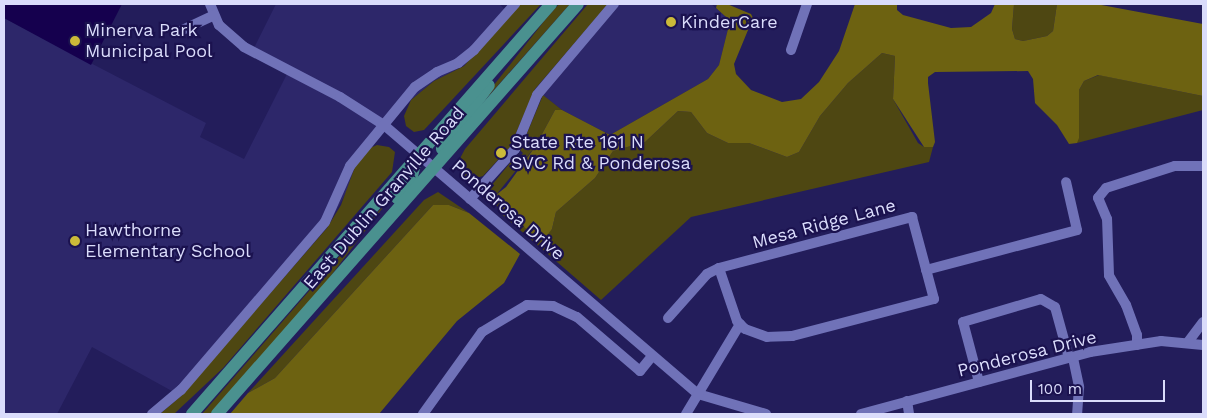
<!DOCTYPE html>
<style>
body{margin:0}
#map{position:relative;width:1207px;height:418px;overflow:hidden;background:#231d5b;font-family:"Work Sans",sans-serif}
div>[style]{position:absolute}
.built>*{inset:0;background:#2d276a}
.green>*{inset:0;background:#4e4712}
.forest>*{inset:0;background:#6d6211}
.water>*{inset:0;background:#15004e}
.minor>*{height:10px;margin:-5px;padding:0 5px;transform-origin:5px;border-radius:5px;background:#7072b8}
.major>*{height:12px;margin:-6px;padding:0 6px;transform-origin:6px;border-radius:6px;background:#4a918f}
.dots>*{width:14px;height:14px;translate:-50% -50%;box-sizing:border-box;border:2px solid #1b124f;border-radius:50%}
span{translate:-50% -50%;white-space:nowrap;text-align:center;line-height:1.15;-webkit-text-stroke:4.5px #1b124f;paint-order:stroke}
.poi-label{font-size:18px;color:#dadcfb}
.left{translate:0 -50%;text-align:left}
.street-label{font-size:18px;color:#dadcfb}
.frame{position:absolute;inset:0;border:5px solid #dadcfb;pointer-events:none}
.scale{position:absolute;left:1030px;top:380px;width:135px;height:22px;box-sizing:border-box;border:2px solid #dadcfb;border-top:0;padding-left:6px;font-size:15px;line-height:18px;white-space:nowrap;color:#dadcfb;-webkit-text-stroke:4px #1b124f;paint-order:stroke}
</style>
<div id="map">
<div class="built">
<i style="clip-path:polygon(276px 4px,499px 4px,511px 15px,464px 66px,434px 81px,411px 100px,370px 148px,327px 228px,181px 396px,92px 347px,57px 414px,4px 414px,4px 18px,206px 123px,200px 137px,244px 159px,288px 72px,252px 52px)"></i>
<i style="clip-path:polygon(608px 4px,711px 4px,726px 17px,729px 25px,719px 65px,708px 79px,610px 135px,562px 110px,535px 89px)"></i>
</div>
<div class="green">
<i style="clip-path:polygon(520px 4px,541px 4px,424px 130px,414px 132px,406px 126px,404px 116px,411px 100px,434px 81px,464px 66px)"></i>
<i style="clip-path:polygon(559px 4px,570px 4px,461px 127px,545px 20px)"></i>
<i style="clip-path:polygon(588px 4px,608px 4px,535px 89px,510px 147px,483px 176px,473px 179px,462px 176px,457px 164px,465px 149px)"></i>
<i style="clip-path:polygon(1014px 4px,1057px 4px,1053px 31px,1047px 36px,1023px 41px,1015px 39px,1012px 29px)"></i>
<i style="clip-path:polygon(882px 53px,895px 56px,893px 99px,918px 143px,924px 147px,933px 147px,929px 162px,691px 217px,601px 300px,498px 211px,500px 208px,482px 197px,515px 157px,518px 159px,523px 153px,520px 150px,543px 95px,562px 110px,555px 110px,535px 147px,496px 195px,496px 201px,541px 239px,552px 229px,556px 212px,595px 178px,613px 151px,645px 142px,678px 111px,691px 112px,707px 133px,728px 143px,749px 143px,787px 157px,799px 152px,820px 116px,848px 83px)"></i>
<i style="clip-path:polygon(1099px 75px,1203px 96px,1203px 110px,1077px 143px,1079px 90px,1084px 81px)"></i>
<i style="clip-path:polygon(377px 145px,389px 147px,395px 152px,392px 172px,223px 368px,174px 414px,160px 414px,181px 396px,327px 228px,341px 205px,356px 164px,370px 148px)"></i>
<i style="clip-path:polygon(438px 192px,469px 213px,449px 205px,433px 205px,275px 378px,248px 393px,424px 200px)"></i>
<i style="clip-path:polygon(391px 197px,323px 286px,240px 382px,210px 414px,202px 414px)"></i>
</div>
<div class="forest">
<i style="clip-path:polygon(717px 4px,727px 4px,751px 14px,753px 18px,734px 64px,736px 74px,751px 90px,782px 102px,801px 99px,819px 82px,839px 51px,855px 4px,897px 4px,897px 10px,903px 15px,951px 28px,971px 27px,991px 13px,995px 4px,1014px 4px,1012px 29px,1015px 39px,1023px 41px,1047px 36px,1053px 31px,1057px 4px,1096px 4px,1203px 24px,1203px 96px,1098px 75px,1084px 81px,1079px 90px,1079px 138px,1077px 143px,1069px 144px,1057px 125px,1035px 103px,1033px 79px,1028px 71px,935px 72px,928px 77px,928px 83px,935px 142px,933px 147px,924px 147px,893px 99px,895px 56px,882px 53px,848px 83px,820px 116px,799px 152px,787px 157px,749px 143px,728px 143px,707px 133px,691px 112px,678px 111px,645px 142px,613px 151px,595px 178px,556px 212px,552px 229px,545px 238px,535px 237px,496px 201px,496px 195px,506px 187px,535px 147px,555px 110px,562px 110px,610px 135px,708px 79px,719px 65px,729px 25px,726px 17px,716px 8px)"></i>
<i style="clip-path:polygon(433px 205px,449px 205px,469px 213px,520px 254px,504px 283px,457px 321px,379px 414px,230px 414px,248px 393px,275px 378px)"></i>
</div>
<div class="water">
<i style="clip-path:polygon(4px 4px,122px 4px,91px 65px,4px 18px)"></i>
</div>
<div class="minor">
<i style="left:210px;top:4px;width:23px;rotate:67deg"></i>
<i style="left:219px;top:25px;width:33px;rotate:41deg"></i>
<i style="left:244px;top:47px;width:108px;rotate:27.5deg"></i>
<i style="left:340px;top:97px;width:52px;rotate:32.5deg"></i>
<i style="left:384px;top:125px;width:413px;rotate:40.6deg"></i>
<i style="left:698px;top:394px;width:71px;rotate:16.4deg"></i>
<i style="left:178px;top:32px;width:40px;rotate:-25deg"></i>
<i style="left:791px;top:50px;width:49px;rotate:-70.8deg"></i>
<i style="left:470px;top:199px;width:67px;rotate:-48deg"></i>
<i style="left:515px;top:149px;width:58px;rotate:-67.8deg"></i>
<i style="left:537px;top:95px;width:119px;rotate:-49.8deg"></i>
<i style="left:926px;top:270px;width:156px;rotate:-14.8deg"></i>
<i style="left:1077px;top:230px;width:49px;rotate:-102.9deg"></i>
<i style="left:668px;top:318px;width:59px;rotate:-48.4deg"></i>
<i style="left:707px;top:274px;width:13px;rotate:-27deg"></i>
<i style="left:719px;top:268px;width:200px;rotate:-14.8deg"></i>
<i style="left:912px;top:217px;width:85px;rotate:75deg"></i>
<i style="left:934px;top:299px;width:147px;rotate:165.4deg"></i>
<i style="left:792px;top:336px;width:25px;rotate:178deg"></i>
<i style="left:767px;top:337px;width:23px;rotate:-160deg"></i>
<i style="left:745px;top:329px;width:11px;rotate:-135deg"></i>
<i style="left:737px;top:321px;width:56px;rotate:-108.8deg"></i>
<i style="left:1188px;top:342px;width:25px;rotate:-53deg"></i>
<i style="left:1137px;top:345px;width:10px;rotate:-90deg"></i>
<i style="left:1137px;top:335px;width:32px;rotate:-110deg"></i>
<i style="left:1126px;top:305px;width:34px;rotate:-120deg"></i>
<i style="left:1109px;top:275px;width:56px;rotate:-92deg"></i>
<i style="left:1107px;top:219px;width:23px;rotate:-113deg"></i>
<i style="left:1098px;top:198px;width:13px;rotate:-51deg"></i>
<i style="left:1106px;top:188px;width:72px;rotate:-17.7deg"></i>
<i style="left:1175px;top:166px;width:28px"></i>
<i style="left:1073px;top:358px;width:30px;rotate:78deg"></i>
<i style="left:1079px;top:387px;width:27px;rotate:94deg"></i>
<i style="left:979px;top:382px;width:62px;rotate:-104.9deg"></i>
<i style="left:963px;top:322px;width:81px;rotate:-16.4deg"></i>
<i style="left:1041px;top:299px;width:16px;rotate:30deg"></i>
<i style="left:1055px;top:307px;width:53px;rotate:74.6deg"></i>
<i style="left:907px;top:401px;width:13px;rotate:81deg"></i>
<i style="left:152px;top:414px;width:38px;rotate:-40deg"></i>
<i style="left:181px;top:390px;width:221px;rotate:-49.4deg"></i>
<i style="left:325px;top:222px;width:61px;rotate:-65.9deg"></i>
<i style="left:350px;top:166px;width:102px;rotate:-50.6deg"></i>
<i style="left:415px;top:87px;width:27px;rotate:-34deg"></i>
<i style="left:437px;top:72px;width:23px;rotate:-23deg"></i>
<i style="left:458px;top:63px;width:21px;rotate:-39deg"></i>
<i style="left:474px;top:50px;width:62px;rotate:-48.3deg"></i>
<i style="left:423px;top:414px;width:101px;rotate:-54.3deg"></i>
<i style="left:482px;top:332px;width:52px;rotate:-31deg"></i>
<i style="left:527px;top:305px;width:26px;rotate:2deg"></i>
<i style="left:553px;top:306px;width:26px;rotate:25deg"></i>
<i style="left:577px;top:317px;width:83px;rotate:40.6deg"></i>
<i style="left:640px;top:371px;width:19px;rotate:-51deg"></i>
<i style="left:686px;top:414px;width:105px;rotate:-59deg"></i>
<i style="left:861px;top:414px;width:237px;rotate:-15.1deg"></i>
<i style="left:1090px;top:352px;width:72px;rotate:-8.8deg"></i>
<i style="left:1161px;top:341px;width:42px;rotate:5.4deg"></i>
</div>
<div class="major">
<i style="left:442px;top:149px;width:79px;rotate:-53.7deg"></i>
<i style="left:397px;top:198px;width:23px;rotate:-52deg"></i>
<i style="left:411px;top:180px;width:25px;rotate:-76deg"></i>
<i style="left:192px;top:414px;width:545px;rotate:-48.79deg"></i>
<i style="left:217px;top:414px;width:546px;rotate:-48.64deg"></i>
</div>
<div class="dots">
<i style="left:671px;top:22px;background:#cbba39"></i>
<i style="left:75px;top:41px;background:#cbba39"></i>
<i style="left:501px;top:153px;background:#cbba39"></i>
<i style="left:75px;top:241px;background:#cbba39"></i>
</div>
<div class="poi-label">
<span class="left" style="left:681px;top:22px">KinderCare</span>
<span class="left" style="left:85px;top:41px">Minerva Park<br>Municipal Pool</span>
<span class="left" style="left:511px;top:153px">State Rte 161 N<br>SVC Rd &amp; Ponderosa</span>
<span class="left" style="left:85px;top:241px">Hawthorne<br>Elementary School</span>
</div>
<div class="street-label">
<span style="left:384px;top:198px;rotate:-49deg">East Dublin Granville Road</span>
<span style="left:508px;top:210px;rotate:41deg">Ponderosa Drive</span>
<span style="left:824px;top:224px;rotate:-15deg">Mesa Ridge Lane</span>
<span style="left:1027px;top:354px;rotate:-14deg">Ponderosa Drive</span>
</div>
<div class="frame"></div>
<div class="scale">100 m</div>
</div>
